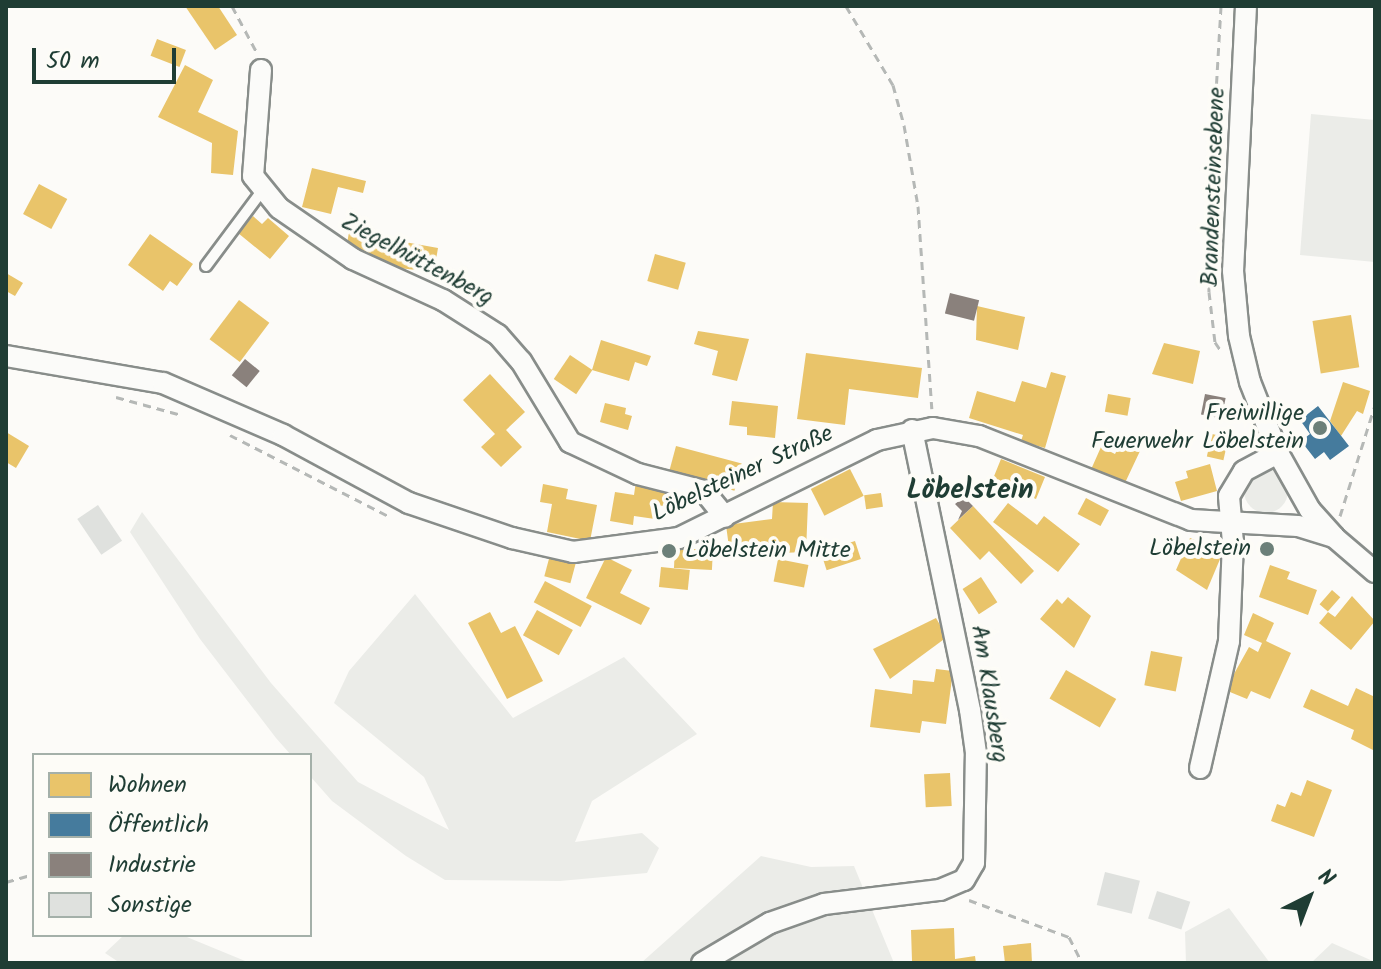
<!DOCTYPE html>
<meta charset="utf-8">
<style>
body{margin:0}
#map{position:relative;width:1381px;height:969px;overflow:hidden;background:#fcfbf8;font-family:Kalam,sans-serif}
div>[style]{position:absolute}
.green>*{inset:0;background:#ebece8}
.round{border-radius:50%}
.homes>*{inset:0;background:#e9c46a;transform-origin:0 0}
.public>*{inset:0;background:#457b9d}
.industry>*{inset:0;background:#8a817c;transform-origin:0 0}
.building>*{inset:0;background:#dfe1de;transform-origin:0 0}
.path>*{height:3px;margin-top:-1.5px;transform-origin:0;background:repeating-linear-gradient(90deg,#b5b8b6 0 8px,transparent 0 14px)}
.roads{filter:drop-shadow(2px 0 #888d8a) drop-shadow(-2px 0 #888d8a) drop-shadow(0 2px #888d8a) drop-shadow(0 -2px #888d8a)}
.lane>*{height:10px;margin:-5px;padding:0 5px;transform-origin:5px;border-radius:5px;background:#fbfbf9}
.street>*{height:20px;margin:-10px;padding:0 10px;transform-origin:10px;border-radius:10px;background:#fbfbf9}
.dots>*{width:22px;height:22px;translate:-50% -50%;box-sizing:border-box;border:4px solid #fdfcf7;border-radius:50%}
span{translate:-50% -50%;white-space:nowrap;text-align:center;line-height:1.15;-webkit-text-stroke:8px #fdfcf7;paint-order:stroke}
.street-label{font-size:24px;color:#1f3d34}
.poi-label{font-size:24px;color:#1f3d34}
.right{translate:-100% -50%;text-align:right}
.left{translate:0 -50%;text-align:left}
.quarter-label{font-size:28px;color:#1f3d34;font-weight:700}
.frame{position:absolute;inset:0;border:8px solid #1f3d34;pointer-events:none}
.legend{position:absolute;left:32px;top:753px;width:280px;height:184px;box-sizing:border-box;background:#fdfcf7;border:2px solid #a4b0a9;margin:0;padding:10px 14px;list-style:none;font-size:24px;color:#1f3d34}
.legend li{display:flex;align-items:center;gap:16px;height:40px}
.legend b{width:40px;border:2px solid #a4b0a9}
.north{position:absolute;left:1269px;top:857px;width:80px;height:80px;-webkit-text-stroke:6px #fdfcf7;paint-order:stroke;rotate:42deg;font-size:22px;font-weight:700;line-height:32px;text-align:center;color:#1f3d34}
.north::after{content:'';display:block;margin:auto;width:28px;height:36px;background:#1f3d34;clip-path:polygon(50% 0,100% 100%,50% 72%,0 100%)}
.scale{position:absolute;left:32px;top:48px;width:144px;height:36px;box-sizing:border-box;border:4px solid #1f3d34;border-top:0;padding-left:10px;font-size:24px;line-height:28px;white-space:nowrap;color:#1f3d34;-webkit-text-stroke:6px #fdfcf7;paint-order:stroke}
</style>
<div id="map">
<div class="green">
<i style="clip-path:polygon(1311px 114px,1375px 120px,1375px 262px,1300px 255px)"></i>
<i class="round" style="left:1244px;top:469px;width:44px;height:44px"></i>
<i style="clip-path:polygon(142px 512px,271px 683px,358px 782px,449px 830px,424px 777px,334px 703px,349px 671px,415px 594px,513px 718px,624px 657px,697px 734px,592px 801px,575px 842px,642px 833px,659px 848px,647px 873px,560px 881px,445px 880px,406px 856px,332px 801px,310px 776px,310px 755px,291px 755px,276px 738px,200px 639px,130px 532px)"></i>
<i style="clip-path:polygon(761px 856px,811px 867px,854px 866px,894px 963px,641px 963px)"></i>
<i style="clip-path:polygon(1229px 908px,1270px 963px,1186px 963px,1185px 932px)"></i>
<i style="clip-path:polygon(124px 935px,182px 935px,250px 963px,120px 963px,105px 953px)"></i>
<i style="clip-path:polygon(1332px 943px,1375px 962px,1375px 963px,1311px 963px)"></i>
</div>
<div class="homes">
<i style="clip-path:polygon(185px 6px,218px 6px,237px 35px,215px 50px)"></i>
<i style="left:157px;top:39px;width:31px;height:18px;rotate:21deg"></i>
<i style="clip-path:polygon(185px 65px,213px 80px,198px 112px,238px 131px,233px 175px,211px 173px,212px 143px,158px 117px)"></i>
<i style="clip-path:polygon(312px 168px,366px 181px,363px 193px,338px 187px,331px 214px,302px 207px)"></i>
<i style="left:39px;top:184px;width:32px;height:34px;rotate:28deg"></i>
<i style="clip-path:polygon(253px 216px,262px 224px,268px 218px,289px 236px,270px 259px,238px 233px)"></i>
<i style="clip-path:polygon(349px 232px,438px 248px,434px 272px,372px 265px,374px 255px,346px 250px)"></i>
<i style="clip-path:polygon(150px 234px,193px 264px,177px 286px,170px 281px,163px 291px,128px 265px)"></i>
<i style="left:655px;top:254px;width:32px;height:28px;rotate:16deg"></i>
<i style="clip-path:polygon(6px 273px,23px 283px,15px 296px,6px 291px)"></i>
<i style="left:239px;top:300px;width:38px;height:49px;rotate:37deg"></i>
<i style="clip-path:polygon(977px 306px,1025px 317px,1018px 350px,976px 340px)"></i>
<i style="left:1351px;top:315px;width:53px;height:39px;rotate:81deg"></i>
<i style="clip-path:polygon(698px 331px,749px 339px,737px 381px,712px 375px,718px 351px,694px 344px)"></i>
<i style="clip-path:polygon(601px 340px,651px 356px,647px 366px,635px 362px,629px 381px,592px 370px)"></i>
<i style="clip-path:polygon(1164px 343px,1200px 351px,1193px 384px,1152px 374px)"></i>
<i style="clip-path:polygon(806px 353px,922px 368px,918px 398px,849px 389px,845px 425px,797px 419px)"></i>
<i style="left:570px;top:355px;width:27px;height:29px;rotate:34deg"></i>
<i style="clip-path:polygon(1051px 372px,1066px 376px,1045px 448px,1021px 441px,1023px 435px,969px 418px,977px 391px,1015px 402px,1022px 381px,1046px 388px)"></i>
<i style="clip-path:polygon(490px 374px,525px 412px,506px 430px,522px 447px,501px 467px,481px 447px,495px 434px,463px 400px)"></i>
<i style="clip-path:polygon(1343px 382px,1370px 391px,1363px 414px,1357px 411px,1341px 436px,1330px 421px)"></i>
<i style="left:1108px;top:394px;width:23px;height:18px;rotate:10deg"></i>
<i style="clip-path:polygon(732px 401px,778px 406px,775px 438px,747px 435px,747px 427px,729px 425px)"></i>
<i style="clip-path:polygon(605px 403px,626px 408px,625px 414px,632px 416px,628px 430px,600px 422px)"></i>
<i style="clip-path:polygon(6px 432px,29px 446px,16px 468px,6px 462px)"></i>
<i style="left:1212px;top:434px;width:17px;height:23px;rotate:13deg"></i>
<i style="clip-path:polygon(1121px 442px,1140px 451px,1124px 485px,1089px 474px,1101px 447px,1115px 454px)"></i>
<i style="left:676px;top:446px;width:68px;height:28px;rotate:15deg"></i>
<i style="clip-path:polygon(1001px 459px,1045px 477px,1036px 499px,1017px 491px,1012px 501px,988px 491px)"></i>
<i style="clip-path:polygon(1210px 464px,1217px 491px,1181px 501px,1175px 482px,1188px 478px,1186px 471px)"></i>
<i style="left:850px;top:469px;width:30px;height:44px;rotate:63deg"></i>
<i style="clip-path:polygon(636px 481px,682px 487px,679px 508px,656px 505px,655px 519px,634px 516px,633px 525px,610px 521px,615px 492px,634px 495px)"></i>
<i style="clip-path:polygon(543px 484px,568px 489px,566px 499px,597px 505px,590px 541px,547px 532px,552px 504px,540px 502px)"></i>
<i style="left:881px;top:493px;width:14px;height:17px;rotate:82deg"></i>
<i style="left:1086px;top:498px;width:26px;height:18px;rotate:28deg"></i>
<i style="clip-path:polygon(773px 502px,808px 503px,806px 552px,730px 555px,726px 525px,772px 519px)"></i>
<i style="clip-path:polygon(1008px 503px,1037px 525px,1044px 516px,1080px 544px,1058px 572px,993px 522px)"></i>
<i style="clip-path:polygon(973px 506px,1034px 571px,1021px 584px,989px 551px,980px 560px,950px 528px)"></i>
<i style="clip-path:polygon(1190px 538px,1223px 552px,1207px 590px,1176px 570px)"></i>
<i style="left:855px;top:541px;width:19px;height:36px;rotate:72deg"></i>
<i style="left:675px;top:548px;width:38px;height:20px;rotate:3deg"></i>
<i style="left:550px;top:555px;width:27px;height:22px;rotate:15deg"></i>
<i style="clip-path:polygon(606px 557px,632px 570px,620px 593px,650px 608px,641px 625px,586px 598px)"></i>
<i style="left:778px;top:559px;width:31px;height:23px;rotate:11deg"></i>
<i style="clip-path:polygon(1270px 565px,1290px 572px,1287px 579px,1317px 590px,1308px 615px,1259px 597px)"></i>
<i style="left:661px;top:567px;width:29px;height:20px;rotate:6deg"></i>
<i style="left:981px;top:577px;width:30px;height:22px;rotate:57deg"></i>
<i style="left:545px;top:581px;width:53px;height:24px;rotate:28deg"></i>
<i style="left:1332px;top:590px;width:11px;height:19px;rotate:41deg"></i>
<i style="clip-path:polygon(1352px 596px,1375px 621px,1351px 650px,1319px 623px,1328px 612px,1335px 617px)"></i>
<i style="clip-path:polygon(1068px 597px,1091px 616px,1074px 648px,1040px 619px,1057px 599px,1062px 604px)"></i>
<i style="left:537px;top:610px;width:41px;height:29px;rotate:29deg"></i>
<i style="clip-path:polygon(490px 612px,501px 633px,515px 626px,543px 681px,507px 699px,468px 623px)"></i>
<i style="clip-path:polygon(1253px 613px,1274px 623px,1266px 641px,1291px 653px,1270px 699px,1251px 691px,1247px 699px,1225px 690px,1249px 647px,1258px 652px,1262px 643px,1244px 635px)"></i>
<i style="clip-path:polygon(936px 618px,947px 637px,890px 679px,873px 649px)"></i>
<i style="left:1151px;top:651px;width:32px;height:35px;rotate:11deg"></i>
<i style="clip-path:polygon(936px 669px,953px 671px,946px 724px,922px 721px,920px 733px,870px 727px,875px 689px,912px 694px,913px 680px,934px 682px)"></i>
<i style="left:1066px;top:670px;width:58px;height:33px;rotate:30deg"></i>
<i style="clip-path:polygon(1356px 688px,1375px 697px,1375px 751px,1351px 739px,1354px 730px,1303px 707px,1311px 689px,1348px 706px)"></i>
<i style="left:950px;top:773px;width:33px;height:26px;rotate:87deg"></i>
<i style="clip-path:polygon(1307px 780px,1332px 790px,1314px 837px,1271px 821px,1277px 804px,1285px 807px,1291px 792px,1301px 796px)"></i>
<i style="clip-path:polygon(954px 928px,955px 959px,975px 956px,976px 963px,912px 961px,911px 930px)"></i>
<i style="clip-path:polygon(1031px 943px,1032px 963px,1005px 963px,1003px 946px)"></i>
</div>
<div class="public">
<i style="clip-path:polygon(1318px 406px,1349px 446px,1330px 460px,1324px 452px,1315px 459px,1301px 441px,1310px 434px,1300px 420px)"></i>
</div>
<div class="industry">
<i style="left:950px;top:293px;width:30px;height:21px;rotate:14deg"></i>
<i style="left:245px;top:359px;width:19px;height:21px;rotate:39deg"></i>
<i style="left:1205px;top:394px;width:21px;height:21px;rotate:11deg"></i>
<i style="clip-path:polygon(964px 497px,973px 506px,958px 520px,962px 511px,955px 504px)"></i>
</div>
<div class="building">
<i style="left:98px;top:505px;width:43px;height:25px;rotate:56deg"></i>
<i style="left:1105px;top:872px;width:36px;height:34px;rotate:14deg"></i>
<i style="left:1157px;top:891px;width:35px;height:29px;rotate:18deg"></i>
</div>
<div class="path">
<i style="left:232px;top:6px;width:51px;rotate:61.9deg"></i>
<i style="left:846px;top:6px;width:92px;rotate:59.3deg"></i>
<i style="left:893px;top:85px;width:41px;rotate:74.6deg"></i>
<i style="left:904px;top:125px;width:82px;rotate:80.2deg"></i>
<i style="left:918px;top:206px;width:203px;rotate:86.1deg"></i>
<i style="left:1221px;top:6px;width:225px;rotate:93.3deg"></i>
<i style="left:1208px;top:231px;width:61px;rotate:89.1deg"></i>
<i style="left:1209px;top:292px;width:50px;rotate:83.2deg"></i>
<i style="left:1215px;top:342px;width:11px;rotate:56deg"></i>
<i style="left:116px;top:397px;width:68px;rotate:15.3deg"></i>
<i style="left:230px;top:435px;width:180px;rotate:27.1deg"></i>
<i style="left:1340px;top:516px;width:116px;rotate:-72.5deg"></i>
<i style="left:6px;top:882px;width:29px;rotate:-16deg"></i>
<i style="left:969px;top:900px;width:107px;rotate:20.3deg"></i>
<i style="left:1069px;top:937px;width:29px;rotate:63deg"></i>
</div>
<div class="roads">
<div class="lane">
<i style="left:206px;top:266px;width:94px;rotate:-53.3deg"></i>
</div>
<div class="street">
<i style="left:1246px;top:6px;width:265px;rotate:92.8deg"></i>
<i style="left:1233px;top:271px;width:65px;rotate:84.7deg"></i>
<i style="left:1239px;top:336px;width:47px;rotate:76.6deg"></i>
<i style="left:1250px;top:382px;width:76px;rotate:68.5deg"></i>
<i style="left:1278px;top:453px;width:65px;rotate:60.7deg"></i>
<i style="left:1310px;top:510px;width:36px;rotate:48deg"></i>
<i style="left:261px;top:70px;width:106px;rotate:94.3deg"></i>
<i style="left:253px;top:176px;width:41px;rotate:50.9deg"></i>
<i style="left:279px;top:208px;width:90px;rotate:34.6deg"></i>
<i style="left:353px;top:259px;width:99px;rotate:24.5deg"></i>
<i style="left:443px;top:300px;width:65px;rotate:32.5deg"></i>
<i style="left:498px;top:335px;width:35px;rotate:49deg"></i>
<i style="left:521px;top:361px;width:95px;rotate:58.8deg"></i>
<i style="left:570px;top:442px;width:75px;rotate:25.2deg"></i>
<i style="left:638px;top:474px;width:68px;rotate:14.4deg"></i>
<i style="left:704px;top:491px;width:33px;rotate:51deg"></i>
<i style="left:6px;top:356px;width:159px;rotate:9.8deg"></i>
<i style="left:163px;top:383px;width:131px;rotate:23.4deg"></i>
<i style="left:283px;top:435px;width:143px;rotate:28.4deg"></i>
<i style="left:409px;top:503px;width:109px;rotate:18.8deg"></i>
<i style="left:512px;top:538px;width:63px;rotate:12.9deg"></i>
<i style="left:573px;top:552px;width:107px;rotate:-7.5deg"></i>
<i style="left:679px;top:538px;width:221px;rotate:-26.3deg"></i>
<i style="left:877px;top:440px;width:57px;rotate:-12.1deg"></i>
<i style="left:933px;top:428px;width:47px;rotate:9.9deg"></i>
<i style="left:979px;top:436px;width:228px;rotate:21.6deg"></i>
<i style="left:1191px;top:520px;width:107px;rotate:3.2deg"></i>
<i style="left:1298px;top:526px;width:38px;rotate:17deg"></i>
<i style="left:1334px;top:537px;width:54px;rotate:40.5deg"></i>
<i style="left:1200px;top:768px;width:130px;rotate:-77.1deg"></i>
<i style="left:1229px;top:641px;width:98px;rotate:-87.7deg"></i>
<i style="left:1233px;top:543px;width:47px;rotate:-94.9deg"></i>
<i style="left:1229px;top:496px;width:29px;rotate:-59deg"></i>
<i style="left:1244px;top:471px;width:38px;rotate:-28deg"></i>
<i style="left:702px;top:963px;width:79px;rotate:-30.5deg"></i>
<i style="left:770px;top:923px;width:57px;rotate:-19.4deg"></i>
<i style="left:824px;top:904px;width:117px;rotate:-6.9deg"></i>
<i style="left:940px;top:890px;width:26px;rotate:-23deg"></i>
<i style="left:964px;top:880px;width:20px;rotate:-60deg"></i>
<i style="left:974px;top:863px;width:110px;rotate:-89deg"></i>
<i style="left:976px;top:753px;width:43px;rotate:-97.9deg"></i>
<i style="left:970px;top:710px;width:286px;rotate:-101.7deg"></i>
</div>
</div>
<div class="dots">
<i style="left:1320px;top:428px;background:#6c8079"></i>
<i style="left:1267px;top:549px;background:#6c8079"></i>
<i style="left:669px;top:551px;background:#6c8079"></i>
</div>
<div class="street-label">
<span style="left:1214px;top:187px;rotate:-88deg">Brandensteinsebene</span>
<span style="left:417px;top:260px;rotate:28deg">Ziegelhüttenberg</span>
<span style="left:743px;top:474px;rotate:-25deg">Löbelsteiner Straße</span>
<span style="left:989px;top:694px;rotate:81deg">Am Klausberg</span>
</div>
<div class="poi-label">
<span class="right" style="left:1304px;top:428px">Freiwillige<br>Feuerwehr Löbelstein</span>
<span class="right" style="left:1251px;top:549px">Löbelstein</span>
<span class="left" style="left:685px;top:551px">Löbelstein Mitte</span>
</div>
<div class="quarter-label">
<span style="left:970px;top:491px">Löbelstein</span>
</div>
<div class="frame"></div>
<ul class="legend">
<li><b style="height:22px;background:#e9c46a"></b>Wohnen</li>
<li><b style="height:22px;background:#457b9d"></b>Öffentlich</li>
<li><b style="height:22px;background:#8a817c"></b>Industrie</li>
<li><b style="height:22px;background:#dfe1de"></b>Sonstige</li>
</ul>
<div class="north">N</div>
<div class="scale">50 m</div>
</div>
